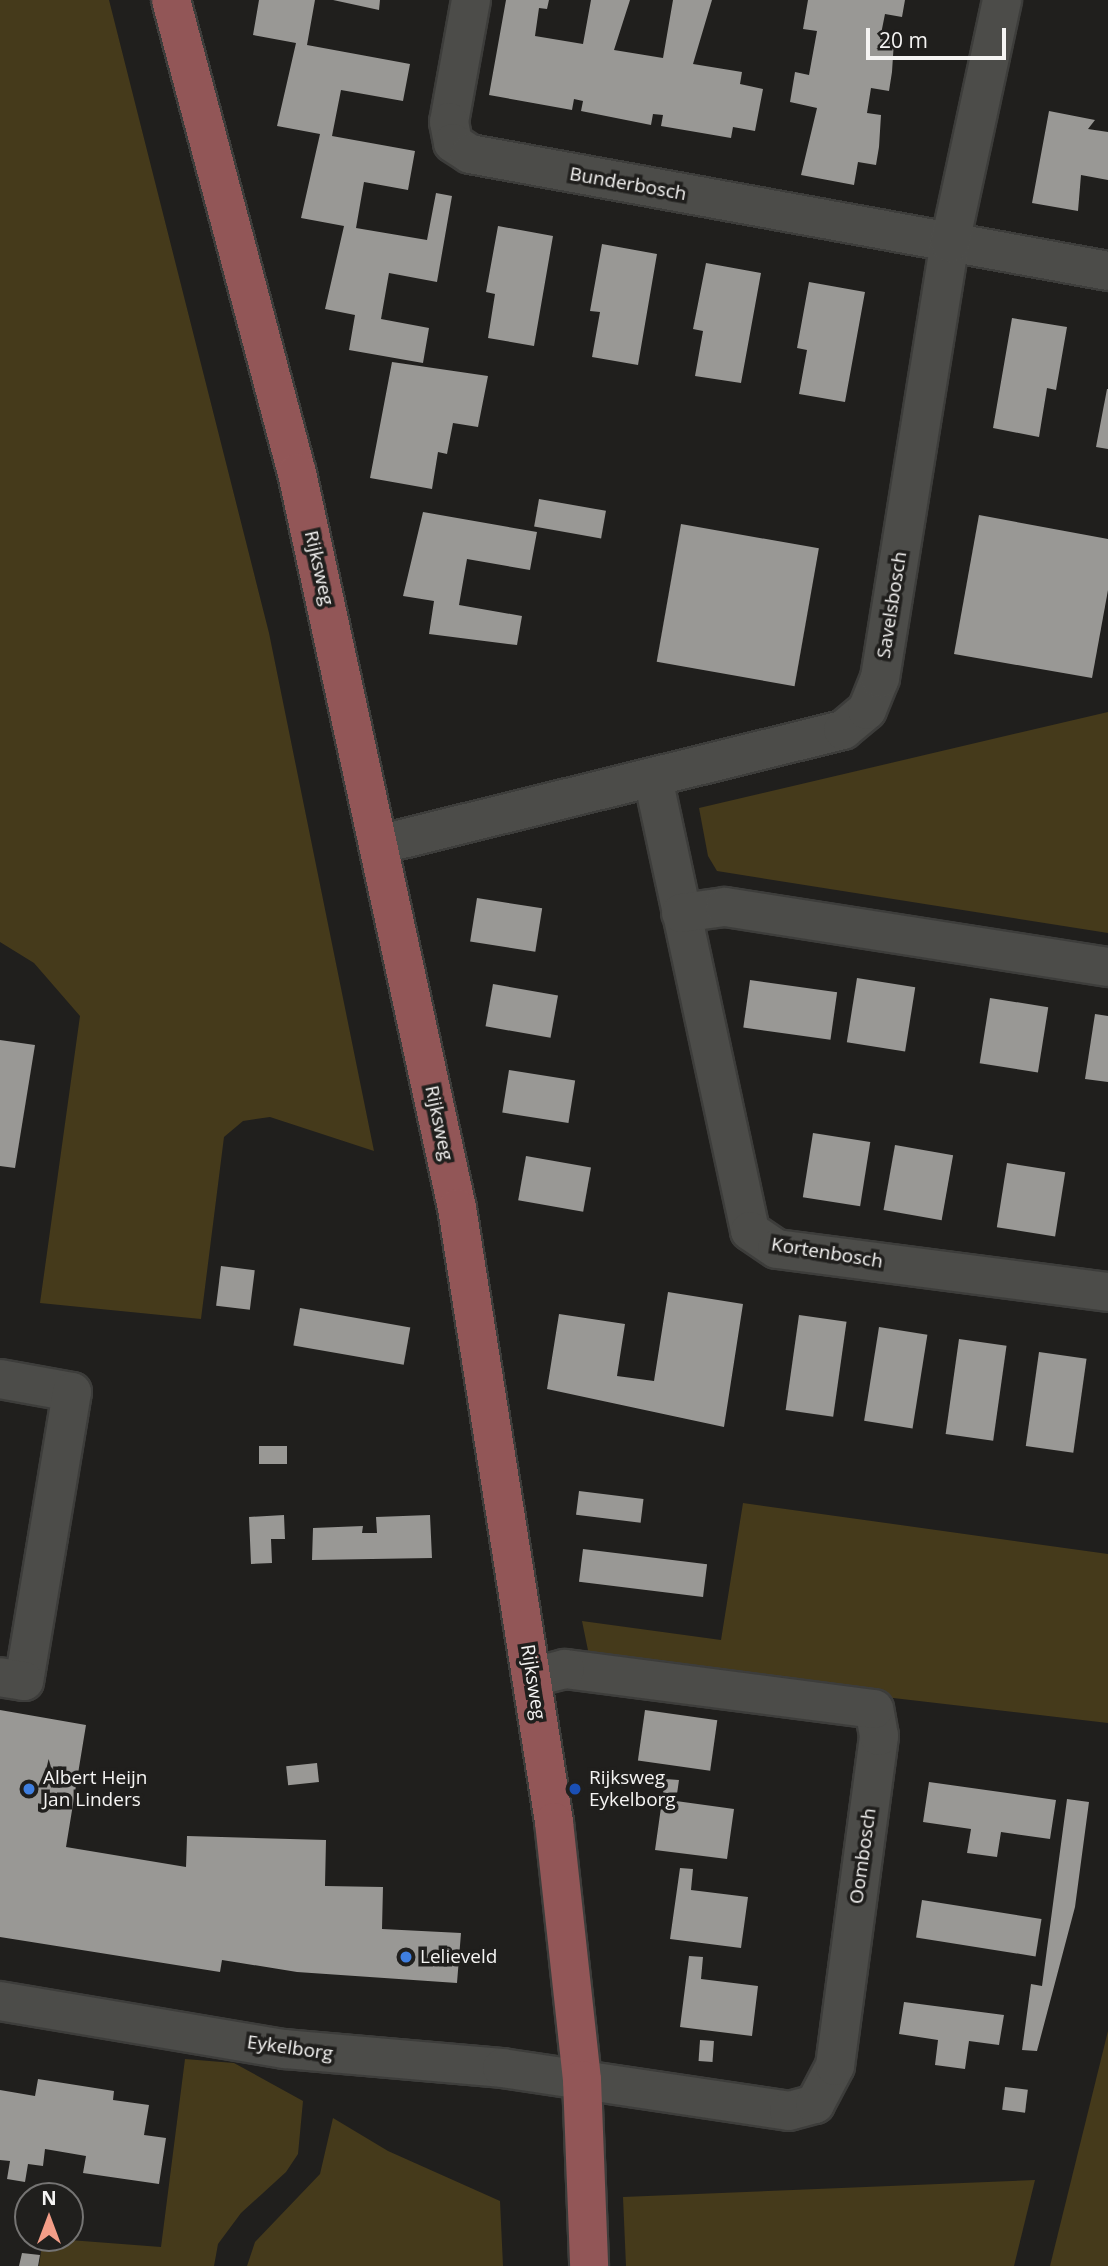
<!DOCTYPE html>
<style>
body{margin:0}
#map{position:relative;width:1108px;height:2266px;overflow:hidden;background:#201f1d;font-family:"Open Sans",sans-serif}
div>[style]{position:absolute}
.green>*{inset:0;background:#453a1b}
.building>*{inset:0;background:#999895;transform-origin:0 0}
.roads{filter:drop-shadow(2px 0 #3d3d3b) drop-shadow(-2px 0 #3d3d3b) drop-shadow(0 2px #3d3d3b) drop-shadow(0 -2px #3d3d3b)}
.minor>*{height:38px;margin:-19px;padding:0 19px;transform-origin:19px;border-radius:19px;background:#4c4c49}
.major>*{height:38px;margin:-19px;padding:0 19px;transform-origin:19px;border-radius:19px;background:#925657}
.dots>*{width:19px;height:19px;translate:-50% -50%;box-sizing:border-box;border:4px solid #201f1d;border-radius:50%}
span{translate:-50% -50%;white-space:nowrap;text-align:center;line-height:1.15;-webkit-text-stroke:7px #201f1d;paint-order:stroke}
.street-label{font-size:19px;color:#f5f4f3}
.poi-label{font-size:19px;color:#f5f4f3}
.left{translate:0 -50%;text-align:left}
.north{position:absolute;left:14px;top:2182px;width:70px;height:70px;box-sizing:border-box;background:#201f1d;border:2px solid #757473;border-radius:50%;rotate:0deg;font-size:19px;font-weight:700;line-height:28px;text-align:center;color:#f5f4f3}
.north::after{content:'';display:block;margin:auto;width:24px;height:32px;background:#f49e88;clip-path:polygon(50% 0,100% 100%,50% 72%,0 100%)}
.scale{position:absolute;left:866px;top:28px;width:140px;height:32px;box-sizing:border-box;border:4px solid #f5f4f3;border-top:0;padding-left:9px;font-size:21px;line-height:24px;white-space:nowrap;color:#f5f4f3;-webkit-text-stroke:5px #201f1d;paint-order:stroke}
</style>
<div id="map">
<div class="green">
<i style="clip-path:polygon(0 0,109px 0,269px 633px,374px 1151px,270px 1117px,243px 1121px,224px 1137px,201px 1319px,40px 1303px,80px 1016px,34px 963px,0 942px)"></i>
<i style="clip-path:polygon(1108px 712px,1108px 933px,717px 871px,708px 856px,699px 808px)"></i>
<i style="clip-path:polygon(743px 1503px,1108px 1554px,1108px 1723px,722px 1678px,592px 1670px,582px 1621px,721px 1640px)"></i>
<i style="clip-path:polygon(1108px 2031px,1108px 2266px,1050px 2266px)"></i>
<i style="clip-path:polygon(185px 2059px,234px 2063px,303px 2101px,298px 2154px,286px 2172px,241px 2213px,218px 2244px,214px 2266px,39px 2266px,43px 2238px,161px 2247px)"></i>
<i style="clip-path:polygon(333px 2118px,388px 2151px,500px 2201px,503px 2266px,247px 2266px,255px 2242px,320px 2174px)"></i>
<i style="clip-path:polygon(1035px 2180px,1014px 2266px,626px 2266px,623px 2197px)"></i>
</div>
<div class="building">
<i style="clip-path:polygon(259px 0,315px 0,307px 45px,410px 64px,403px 101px,341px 90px,332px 136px,415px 151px,408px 190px,364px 182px,356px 228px,427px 240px,436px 193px,452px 196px,437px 282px,389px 273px,381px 319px,429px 328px,423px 363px,349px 350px,355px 315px,325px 309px,344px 226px,301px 218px,320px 134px,277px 126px,296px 43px,253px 35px)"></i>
<i style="clip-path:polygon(333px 0,380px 0,379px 10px)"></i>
<i style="clip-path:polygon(506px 0,549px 0,547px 9px,539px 8px,535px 36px,583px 44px,591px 0,630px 0,614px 50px,663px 58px,673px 0,712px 0,693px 64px,742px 72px,740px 84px,763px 89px,755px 131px,733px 127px,731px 138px,661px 126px,663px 115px,653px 114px,651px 125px,581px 111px,583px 101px,574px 99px,572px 110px,489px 95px)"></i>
<i style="clip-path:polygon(808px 0,905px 0,902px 17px,885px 14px,880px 39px,894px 41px,892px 72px,889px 91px,871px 88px,867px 113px,881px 115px,879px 147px,876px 165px,858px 162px,854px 185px,801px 175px,817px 108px,790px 102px,795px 72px,809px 75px,817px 31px,803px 29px)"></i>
<i style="clip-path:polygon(1049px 111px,1095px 120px,1088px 129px,1108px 132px,1108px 180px,1081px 175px,1078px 211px,1032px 203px)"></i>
<i style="clip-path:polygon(498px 226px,553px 236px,534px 346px,488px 338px,495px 294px,486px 292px)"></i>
<i style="clip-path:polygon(602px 244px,657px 254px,638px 365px,592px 357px,600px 312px,590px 311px)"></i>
<i style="clip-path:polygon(706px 263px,761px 273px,741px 383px,695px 376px,703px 331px,693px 329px)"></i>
<i style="clip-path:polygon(809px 282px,865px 292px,845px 402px,799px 394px,807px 350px,797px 348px)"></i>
<i style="clip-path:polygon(1012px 318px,1067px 327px,1056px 390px,1047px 388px,1039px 437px,993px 428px)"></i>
<i style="clip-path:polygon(392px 362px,488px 376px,478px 427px,453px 423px,447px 454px,438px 452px,432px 489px,370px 478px)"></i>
<i style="clip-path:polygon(1107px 389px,1108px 389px,1108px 449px,1096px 447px)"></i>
<i style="left:539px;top:499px;width:68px;height:28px;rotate:10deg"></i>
<i style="clip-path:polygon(423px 512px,537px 532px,530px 570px,467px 559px,459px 605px,522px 616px,517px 645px,429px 634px,434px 601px,403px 596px)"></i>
<i style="clip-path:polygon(979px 515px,1108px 539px,1108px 590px,1092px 678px,954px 654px)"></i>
<i style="left:681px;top:524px;width:140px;height:140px;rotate:10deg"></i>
<i style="left:477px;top:898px;width:66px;height:44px;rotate:9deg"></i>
<i style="left:857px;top:978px;width:59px;height:65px;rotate:9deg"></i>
<i style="left:750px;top:980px;width:88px;height:48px;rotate:8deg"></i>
<i style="left:493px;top:984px;width:66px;height:43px;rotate:10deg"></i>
<i style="left:990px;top:998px;width:59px;height:66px;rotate:9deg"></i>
<i style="clip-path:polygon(1095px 1014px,1108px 1016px,1108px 1082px,1085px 1079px)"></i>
<i style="clip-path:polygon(0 1040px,35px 1045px,15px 1168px,0 1166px)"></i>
<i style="left:509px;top:1070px;width:67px;height:43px;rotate:9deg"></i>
<i style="left:813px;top:1133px;width:58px;height:65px;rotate:9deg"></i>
<i style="left:895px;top:1145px;width:59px;height:66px;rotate:10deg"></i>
<i style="left:526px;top:1156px;width:66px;height:45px;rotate:10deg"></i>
<i style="left:1007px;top:1163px;width:59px;height:65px;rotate:9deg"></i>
<i style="left:221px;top:1266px;width:34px;height:40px;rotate:7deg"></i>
<i style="clip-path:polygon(668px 1292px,743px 1304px,724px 1427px,547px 1389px,559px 1314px,625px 1324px,617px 1376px,654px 1381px)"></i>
<i style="left:300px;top:1308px;width:112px;height:38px;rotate:10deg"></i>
<i style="left:799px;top:1315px;width:48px;height:96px;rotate:8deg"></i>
<i style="left:879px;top:1327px;width:49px;height:95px;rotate:9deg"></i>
<i style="left:959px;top:1339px;width:48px;height:96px;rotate:8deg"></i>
<i style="left:1039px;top:1352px;width:48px;height:95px;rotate:8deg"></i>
<i style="left:259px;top:1446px;width:28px;height:18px"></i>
<i style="left:579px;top:1491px;width:65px;height:24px;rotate:7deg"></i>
<i style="clip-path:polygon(284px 1515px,285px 1539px,271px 1539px,272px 1563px,251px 1564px,249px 1517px)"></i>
<i style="clip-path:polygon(430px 1515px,432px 1558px,312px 1560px,313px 1528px,363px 1526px,362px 1533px,377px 1533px,376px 1517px)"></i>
<i style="left:583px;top:1549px;width:125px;height:33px;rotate:7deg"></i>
<i style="clip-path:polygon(0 1710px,86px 1725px,66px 1847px,186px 1867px,187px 1836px,326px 1840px,325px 1886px,383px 1887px,382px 1929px,461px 1933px,457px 1983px,297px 1972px,222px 1960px,220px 1972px,0 1937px)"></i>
<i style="left:645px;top:1710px;width:73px;height:51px;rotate:8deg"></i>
<i style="left:317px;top:1763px;width:19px;height:31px;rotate:84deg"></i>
<i style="clip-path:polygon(665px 1779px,679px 1780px,676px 1801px,734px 1809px,727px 1859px,655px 1850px)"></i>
<i style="clip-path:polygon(929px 1782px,1056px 1800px,1050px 1839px,1001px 1832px,997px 1857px,967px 1853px,971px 1829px,923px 1822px)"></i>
<i style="clip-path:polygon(1067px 1799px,1089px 1802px,1075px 1907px,1037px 2051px,1022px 2050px,1031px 1984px,1042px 1986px)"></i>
<i style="clip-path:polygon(680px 1868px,693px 1869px,691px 1890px,748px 1897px,741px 1948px,670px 1939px)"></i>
<i style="left:922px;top:1900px;width:121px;height:38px;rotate:9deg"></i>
<i style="clip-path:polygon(689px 1956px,703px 1957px,701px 1979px,758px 1986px,752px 2036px,680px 2027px)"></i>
<i style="clip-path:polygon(904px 2002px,1004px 2015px,999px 2045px,969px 2041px,965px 2069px,935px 2065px,938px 2040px,899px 2034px)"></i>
<i style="left:700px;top:2040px;width:14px;height:21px;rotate:4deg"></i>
<i style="clip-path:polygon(38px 2079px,114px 2091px,113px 2100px,149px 2105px,144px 2135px,166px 2138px,159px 2184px,83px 2173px,86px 2156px,45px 2149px,43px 2166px,28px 2164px,25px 2182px,7px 2179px,10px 2161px,0 2160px,0 2090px,35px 2096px)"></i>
<i style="left:1005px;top:2087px;width:23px;height:23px;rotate:7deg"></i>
<i style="clip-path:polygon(22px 2253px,40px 2255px,38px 2266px,19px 2266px)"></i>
</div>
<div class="roads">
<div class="minor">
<i style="left:471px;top:0;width:124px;rotate:100.2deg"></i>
<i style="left:449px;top:122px;width:21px;rotate:79deg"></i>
<i style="left:453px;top:143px;width:20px;rotate:33deg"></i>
<i style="left:470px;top:154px;width:649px;rotate:10.39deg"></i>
<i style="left:653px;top:778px;width:463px;rotate:77.9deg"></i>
<i style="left:750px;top:1231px;width:32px;rotate:34deg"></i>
<i style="left:777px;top:1249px;width:334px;rotate:7.4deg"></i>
<i style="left:382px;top:844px;width:475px;rotate:-13.9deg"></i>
<i style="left:843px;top:730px;width:31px;rotate:-40deg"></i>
<i style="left:867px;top:710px;width:35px;rotate:-68deg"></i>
<i style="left:880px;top:678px;width:441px;rotate:-80.9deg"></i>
<i style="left:950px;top:243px;width:249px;rotate:-77.9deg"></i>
<i style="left:681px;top:913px;width:44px;rotate:-7.8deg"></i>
<i style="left:725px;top:907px;width:388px;rotate:8.9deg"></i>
<i style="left:0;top:1379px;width:73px;rotate:10.2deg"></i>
<i style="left:72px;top:1392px;width:293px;rotate:99.4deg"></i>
<i style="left:24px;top:1681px;width:24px;rotate:-171deg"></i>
<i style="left:0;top:2001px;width:289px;rotate:9.6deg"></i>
<i style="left:285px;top:2049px;width:218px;rotate:5deg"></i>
<i style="left:502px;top:2068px;width:290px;rotate:8.5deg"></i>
<i style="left:789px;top:2111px;width:27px;rotate:-15deg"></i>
<i style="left:815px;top:2104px;width:43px;rotate:-62.2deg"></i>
<i style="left:835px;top:2066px;width:333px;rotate:-82.4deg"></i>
<i style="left:879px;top:1736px;width:27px;rotate:-100deg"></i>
<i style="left:874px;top:1709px;width:312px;rotate:-172.6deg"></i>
<i style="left:565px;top:1669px;width:34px;rotate:166deg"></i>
</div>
<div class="major">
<i style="left:171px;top:0;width:489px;rotate:75.1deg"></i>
<i style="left:297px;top:473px;width:752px;rotate:77.72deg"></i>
<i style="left:457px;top:1208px;width:622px;rotate:81.02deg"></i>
<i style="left:554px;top:1822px;width:260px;rotate:83.8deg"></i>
<i style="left:582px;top:2080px;width:186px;rotate:87.8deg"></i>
</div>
</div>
<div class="dots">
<i style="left:29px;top:1789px;background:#3f7fe0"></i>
<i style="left:575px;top:1789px;background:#1a4fb4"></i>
<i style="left:406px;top:1957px;background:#3f7fe0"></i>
</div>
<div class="street-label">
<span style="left:628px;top:184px;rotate:10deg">Bunderbosch</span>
<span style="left:319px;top:568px;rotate:77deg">Rijksweg</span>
<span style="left:892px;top:605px;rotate:-81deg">Savelsbosch</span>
<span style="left:439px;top:1123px;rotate:78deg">Rijksweg</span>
<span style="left:827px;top:1253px;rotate:9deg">Kortenbosch</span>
<span style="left:533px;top:1682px;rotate:81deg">Rijksweg</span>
<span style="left:863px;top:1856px;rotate:-82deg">Oombosch</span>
<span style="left:290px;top:2048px;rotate:8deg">Eykelborg</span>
</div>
<div class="poi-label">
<span class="left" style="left:43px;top:1789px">Albert Heijn<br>Jan Linders</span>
<span class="left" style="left:589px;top:1789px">Rijksweg<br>Eykelborg</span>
<span class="left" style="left:420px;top:1957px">Lelieveld</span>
</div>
<div class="north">N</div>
<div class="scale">20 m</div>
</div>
